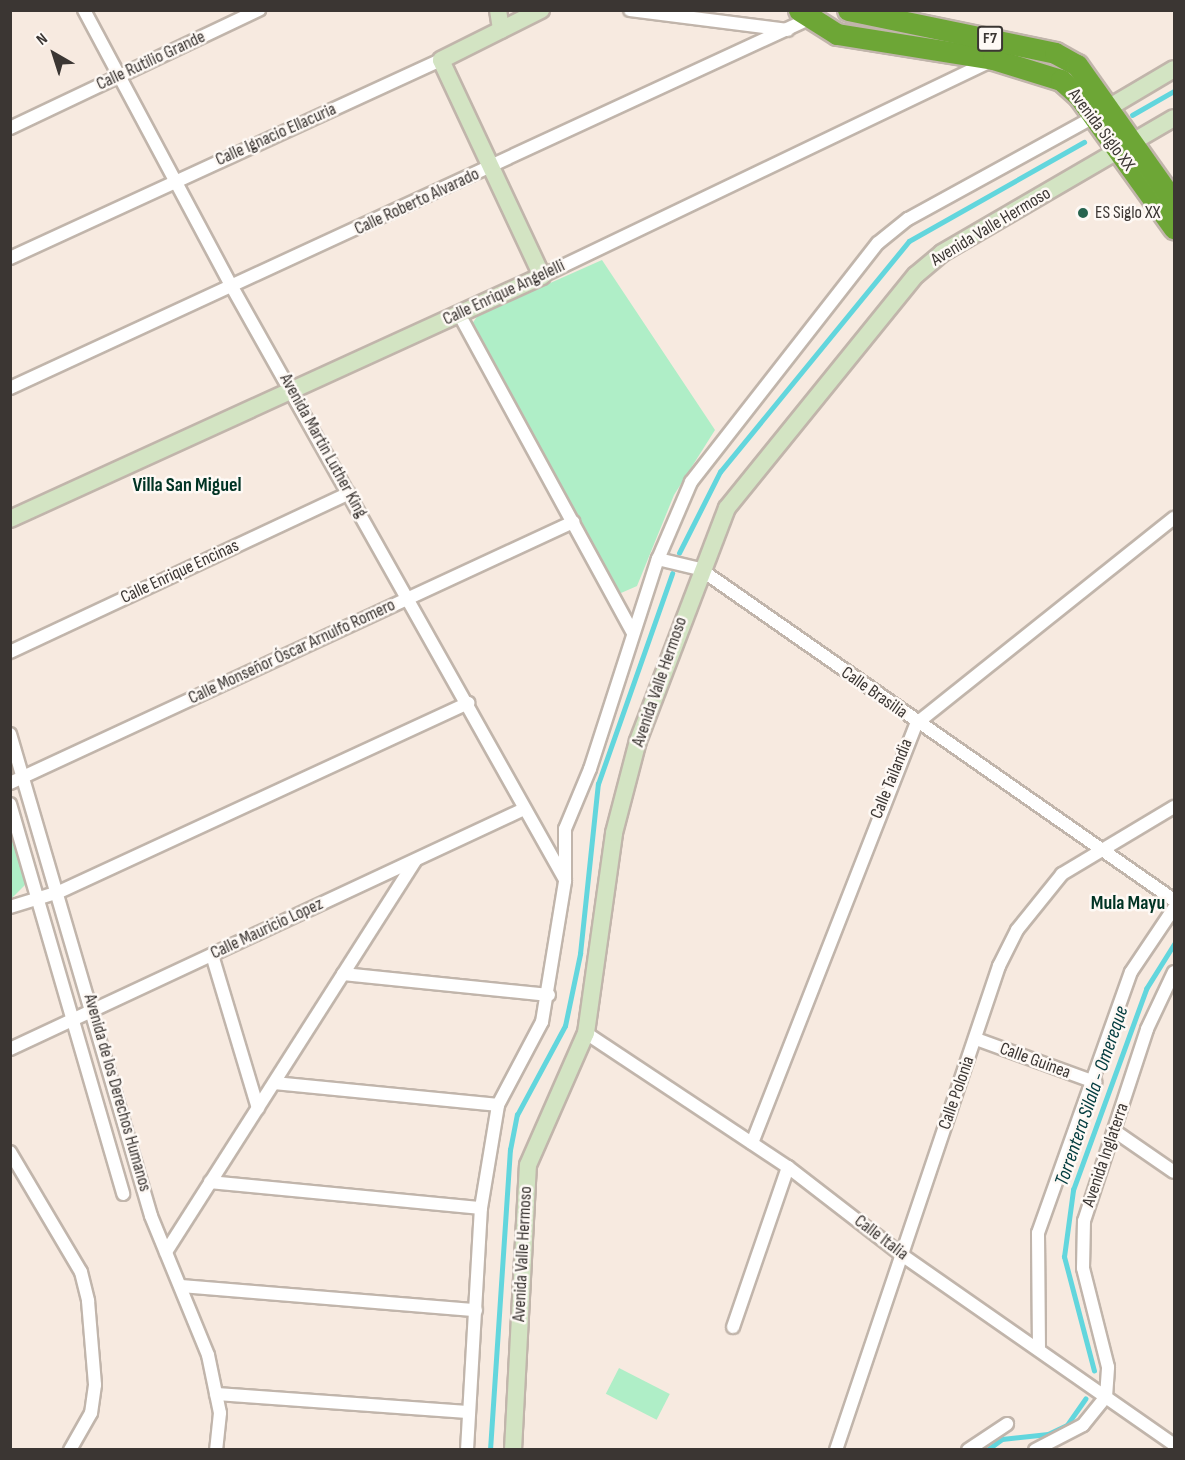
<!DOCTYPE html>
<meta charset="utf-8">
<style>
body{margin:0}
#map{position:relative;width:1185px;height:1460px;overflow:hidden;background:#f7eae0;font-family:"Sofia Sans Condensed",sans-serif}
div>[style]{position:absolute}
.green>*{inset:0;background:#afeec7;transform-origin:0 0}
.stream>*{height:4.5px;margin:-2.25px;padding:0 2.25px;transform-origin:2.25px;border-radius:2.25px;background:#62d6dd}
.roads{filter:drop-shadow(2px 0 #c1b5ab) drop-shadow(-2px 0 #c1b5ab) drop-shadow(0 2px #c1b5ab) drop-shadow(0 -2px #c1b5ab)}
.street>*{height:12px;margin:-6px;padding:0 6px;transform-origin:6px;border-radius:6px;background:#fff}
.secondary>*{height:16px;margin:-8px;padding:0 8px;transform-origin:8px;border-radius:8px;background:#d3e4c3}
.highway>*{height:21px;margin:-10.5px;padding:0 10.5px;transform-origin:10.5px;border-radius:10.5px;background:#6da636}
.dots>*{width:16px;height:16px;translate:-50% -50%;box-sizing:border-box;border:3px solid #fef9f5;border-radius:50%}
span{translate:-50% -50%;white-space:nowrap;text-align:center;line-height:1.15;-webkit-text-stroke:5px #fef9f5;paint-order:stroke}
.shield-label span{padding:2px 4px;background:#fef9f5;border:2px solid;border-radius:4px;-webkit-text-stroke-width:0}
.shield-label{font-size:16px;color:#3b3633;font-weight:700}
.street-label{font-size:18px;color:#3b3633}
.poi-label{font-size:18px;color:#3b3633}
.left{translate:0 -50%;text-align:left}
.neighbourhood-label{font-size:20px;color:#003324;font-weight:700}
.water-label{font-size:20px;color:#013b3e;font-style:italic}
.frame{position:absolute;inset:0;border:12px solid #3b3633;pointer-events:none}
.north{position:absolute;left:24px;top:24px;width:60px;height:60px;-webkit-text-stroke:4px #fef9f5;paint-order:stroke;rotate:321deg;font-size:16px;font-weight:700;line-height:24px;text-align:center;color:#3b3633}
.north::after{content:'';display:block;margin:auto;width:21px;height:27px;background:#3b3633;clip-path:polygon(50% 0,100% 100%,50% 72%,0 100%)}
</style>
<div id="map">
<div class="green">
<i style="clip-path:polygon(602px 260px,715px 430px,674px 495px,637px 586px,621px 593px,614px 590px,470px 327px,478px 315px)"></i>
<i style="clip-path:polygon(10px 821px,28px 882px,11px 899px,10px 899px)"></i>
<i style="left:619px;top:1368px;width:57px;height:29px;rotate:27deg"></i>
</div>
<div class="stream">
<i style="left:1132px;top:115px;width:48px;rotate:-29.7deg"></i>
<i style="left:679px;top:553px;width:91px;rotate:-63.2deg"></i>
<i style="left:720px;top:472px;width:298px;rotate:-50.7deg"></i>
<i style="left:909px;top:241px;width:201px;rotate:-29.5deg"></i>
<i style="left:1094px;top:1371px;width:118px;rotate:-104.7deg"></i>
<i style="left:1064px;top:1257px;width:68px;rotate:-82.3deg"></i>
<i style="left:1073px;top:1190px;width:214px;rotate:-70deg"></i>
<i style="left:1146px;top:989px;width:53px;rotate:-58.1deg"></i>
<i style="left:490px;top:1450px;width:301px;rotate:-86.2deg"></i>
<i style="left:510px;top:1150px;width:36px;rotate:-79deg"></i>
<i style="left:517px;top:1115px;width:101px;rotate:-61.7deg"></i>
<i style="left:565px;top:1026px;width:74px;rotate:-78.2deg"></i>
<i style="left:580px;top:954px;width:171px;rotate:-84deg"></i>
<i style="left:598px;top:784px;width:223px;rotate:-70.6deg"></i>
<i style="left:987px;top:1450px;width:19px;rotate:-36deg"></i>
<i style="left:1002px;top:1439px;width:46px;rotate:-6.2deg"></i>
<i style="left:1048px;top:1434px;width:21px;rotate:-25deg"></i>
<i style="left:1067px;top:1425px;width:32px;rotate:-55deg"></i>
</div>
<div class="roads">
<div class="street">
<i style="left:84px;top:10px;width:314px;rotate:61.9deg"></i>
<i style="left:232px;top:287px;width:678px;rotate:60.67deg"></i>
<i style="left:630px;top:10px;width:159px;rotate:7.2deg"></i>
<i style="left:10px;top:128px;width:276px;rotate:-25.4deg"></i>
<i style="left:10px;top:258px;width:474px;rotate:-24.7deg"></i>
<i style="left:542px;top:276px;width:497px;rotate:-25.6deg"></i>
<i style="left:459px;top:314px;width:363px;rotate:61.4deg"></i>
<i style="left:10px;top:388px;width:887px;rotate:-24.8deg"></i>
<i style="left:658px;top:559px;width:43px;rotate:13.4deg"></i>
<i style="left:700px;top:569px;width:578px;rotate:34.93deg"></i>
<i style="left:10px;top:652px;width:374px;rotate:-25.1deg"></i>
<i style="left:10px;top:734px;width:502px;rotate:73.69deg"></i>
<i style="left:151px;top:1216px;width:150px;rotate:67.7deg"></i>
<i style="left:208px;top:1355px;width:59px;rotate:78.3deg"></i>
<i style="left:220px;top:1413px;width:37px;rotate:96deg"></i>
<i style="left:10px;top:783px;width:621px;rotate:-24.87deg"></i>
<i style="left:10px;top:804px;width:406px;rotate:73.8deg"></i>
<i style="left:10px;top:907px;width:51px;rotate:-17deg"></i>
<i style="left:59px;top:892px;width:451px;rotate:-24.8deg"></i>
<i style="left:212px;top:955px;width:160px;rotate:73.3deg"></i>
<i style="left:343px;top:974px;width:207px;rotate:5.8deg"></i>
<i style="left:586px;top:1033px;width:242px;rotate:33.6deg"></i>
<i style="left:788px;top:1167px;width:144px;rotate:37.7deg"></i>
<i style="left:902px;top:1255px;width:332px;rotate:34.9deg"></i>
<i style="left:976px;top:1039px;width:127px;rotate:19.9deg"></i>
<i style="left:10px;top:1049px;width:567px;rotate:-25.03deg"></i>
<i style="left:275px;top:1083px;width:224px;rotate:5.6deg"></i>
<i style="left:1116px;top:1132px;width:70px;rotate:34.6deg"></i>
<i style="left:752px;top:1143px;width:451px;rotate:-68.6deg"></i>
<i style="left:917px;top:723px;width:329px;rotate:-38.6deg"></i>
<i style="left:10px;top:1152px;width:139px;rotate:59.4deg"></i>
<i style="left:81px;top:1272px;width:30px;rotate:76deg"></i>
<i style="left:88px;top:1301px;width:84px;rotate:85.2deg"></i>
<i style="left:95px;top:1385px;width:28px;rotate:98deg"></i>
<i style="left:91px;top:1413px;width:43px;rotate:119.6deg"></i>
<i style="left:210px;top:1182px;width:272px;rotate:5.5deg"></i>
<i style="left:166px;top:1252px;width:464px;rotate:-57.5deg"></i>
<i style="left:181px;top:1286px;width:296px;rotate:4.7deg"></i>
<i style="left:733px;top:1327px;width:169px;rotate:-71deg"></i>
<i style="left:1039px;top:1349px;width:116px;rotate:-90.5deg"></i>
<i style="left:1038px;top:1233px;width:277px;rotate:-70.4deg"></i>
<i style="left:1131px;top:972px;width:77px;rotate:-56.1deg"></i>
<i style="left:216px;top:1394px;width:253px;rotate:4.1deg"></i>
<i style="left:467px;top:1450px;width:242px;rotate:-86.7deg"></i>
<i style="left:481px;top:1208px;width:104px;rotate:-80.6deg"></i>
<i style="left:498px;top:1105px;width:94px;rotate:-62.1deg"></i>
<i style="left:542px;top:1022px;width:143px;rotate:-80.7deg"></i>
<i style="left:565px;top:881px;width:52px;rotate:-90deg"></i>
<i style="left:565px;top:829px;width:65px;rotate:-67.4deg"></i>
<i style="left:590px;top:769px;width:221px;rotate:-72.1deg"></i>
<i style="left:658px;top:559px;width:84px;rotate:-66.8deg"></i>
<i style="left:691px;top:482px;width:303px;rotate:-52deg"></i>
<i style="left:878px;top:243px;width:38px;rotate:-39deg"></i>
<i style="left:908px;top:219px;width:213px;rotate:-28.8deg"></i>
<i style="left:836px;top:1450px;width:511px;rotate:-71.39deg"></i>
<i style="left:999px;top:966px;width:40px;rotate:-63.4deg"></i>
<i style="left:1017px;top:930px;width:72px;rotate:-51.2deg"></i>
<i style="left:1062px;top:874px;width:131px;rotate:-30.9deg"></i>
<i style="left:968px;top:1450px;width:47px;rotate:-33.7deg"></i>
<i style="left:1035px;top:1450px;width:54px;rotate:-27.5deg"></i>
<i style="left:1083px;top:1425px;width:36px;rotate:-51deg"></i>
<i style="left:1106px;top:1397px;width:30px;rotate:-86deg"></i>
<i style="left:1108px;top:1367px;width:102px;rotate:-104.2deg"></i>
<i style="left:1083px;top:1268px;width:47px;rotate:-88.8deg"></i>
<i style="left:1084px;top:1221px;width:202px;rotate:-71.8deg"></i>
<i style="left:1147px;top:1029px;width:63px;rotate:-64.7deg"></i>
</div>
<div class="secondary">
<i style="left:498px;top:10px;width:20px;rotate:81deg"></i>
<i style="left:1098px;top:114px;width:88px;rotate:-30.6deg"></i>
<i style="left:10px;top:519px;width:585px;rotate:-24.55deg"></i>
<i style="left:542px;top:276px;width:238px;rotate:-115.1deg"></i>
<i style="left:441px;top:60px;width:112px;rotate:-26.6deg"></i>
<i style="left:513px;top:1450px;width:285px;rotate:-87deg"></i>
<i style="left:528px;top:1165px;width:144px;rotate:-66.3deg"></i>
<i style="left:586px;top:1033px;width:202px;rotate:-82deg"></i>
<i style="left:614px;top:833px;width:95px;rotate:-75.4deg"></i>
<i style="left:638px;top:741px;width:249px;rotate:-69.1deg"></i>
<i style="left:727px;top:508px;width:300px;rotate:-51deg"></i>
<i style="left:916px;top:275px;width:34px;rotate:-40deg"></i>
<i style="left:942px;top:253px;width:268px;rotate:-30.2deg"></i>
</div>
<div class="highway">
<i style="left:799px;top:10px;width:45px;rotate:32.3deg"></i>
<i style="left:837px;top:34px;width:158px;rotate:9.1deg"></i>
<i style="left:993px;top:59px;width:71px;rotate:17.2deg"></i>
<i style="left:1061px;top:80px;width:24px;rotate:42deg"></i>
<i style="left:1079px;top:96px;width:163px;rotate:54.3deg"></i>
<i style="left:848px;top:10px;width:211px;rotate:11.7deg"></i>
<i style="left:1055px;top:53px;width:25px;rotate:29deg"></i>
<i style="left:1077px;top:65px;width:168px;rotate:54.7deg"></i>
</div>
</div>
<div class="dots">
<i style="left:1083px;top:213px;background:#27644f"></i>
</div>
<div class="shield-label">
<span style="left:990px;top:39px">F7</span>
</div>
<div class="street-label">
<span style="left:151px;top:61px;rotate:-25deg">Calle Rutilio Grande</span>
<span style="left:1101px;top:130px;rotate:53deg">Avenida Siglo XX</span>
<span style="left:276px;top:135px;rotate:-24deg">Calle Ignacio Ellacuria</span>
<span style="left:417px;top:202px;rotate:-25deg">Calle Roberto Alvarado</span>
<span style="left:991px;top:227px;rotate:-31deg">Avenida Valle Hermoso</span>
<span style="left:504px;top:293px;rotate:-25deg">Calle Enrique Angelelli</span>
<span style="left:323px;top:446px;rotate:61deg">Avenida Martin Luther King</span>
<span style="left:180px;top:572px;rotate:-25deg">Calle Enrique Encinas</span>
<span style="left:292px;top:652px;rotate:-25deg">Calle Monseñor Óscar Arnulfo Romero</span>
<span style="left:660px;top:682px;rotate:-71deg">Avenida Valle Hermoso</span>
<span style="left:874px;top:693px;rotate:35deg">Calle Brasilia</span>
<span style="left:892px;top:779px;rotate:-68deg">Calle Tailandia</span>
<span style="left:267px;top:929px;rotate:-25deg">Calle Mauricio Lopez</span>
<span style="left:1035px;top:1061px;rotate:20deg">Calle Guinea</span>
<span style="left:117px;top:1093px;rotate:74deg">Avenida de los Derechos Humanos</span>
<span style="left:957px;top:1093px;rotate:-71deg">Calle Polonia</span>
<span style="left:1106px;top:1155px;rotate:-71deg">Avenida Inglaterra</span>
<span style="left:881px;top:1238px;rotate:37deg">Calle Italia</span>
<span style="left:523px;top:1254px;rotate:-87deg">Avenida Valle Hermoso</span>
</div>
<div class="poi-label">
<span class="left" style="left:1095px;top:213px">ES Siglo XX</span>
</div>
<div class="neighbourhood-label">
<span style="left:187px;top:485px">Villa San Miguel</span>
<span style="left:1128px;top:903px">Mula Mayu</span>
</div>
<div class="water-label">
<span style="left:1092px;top:1096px;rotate:-71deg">Torrentera Silala - Omereque</span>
</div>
<div class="frame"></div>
<div class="north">N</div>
</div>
